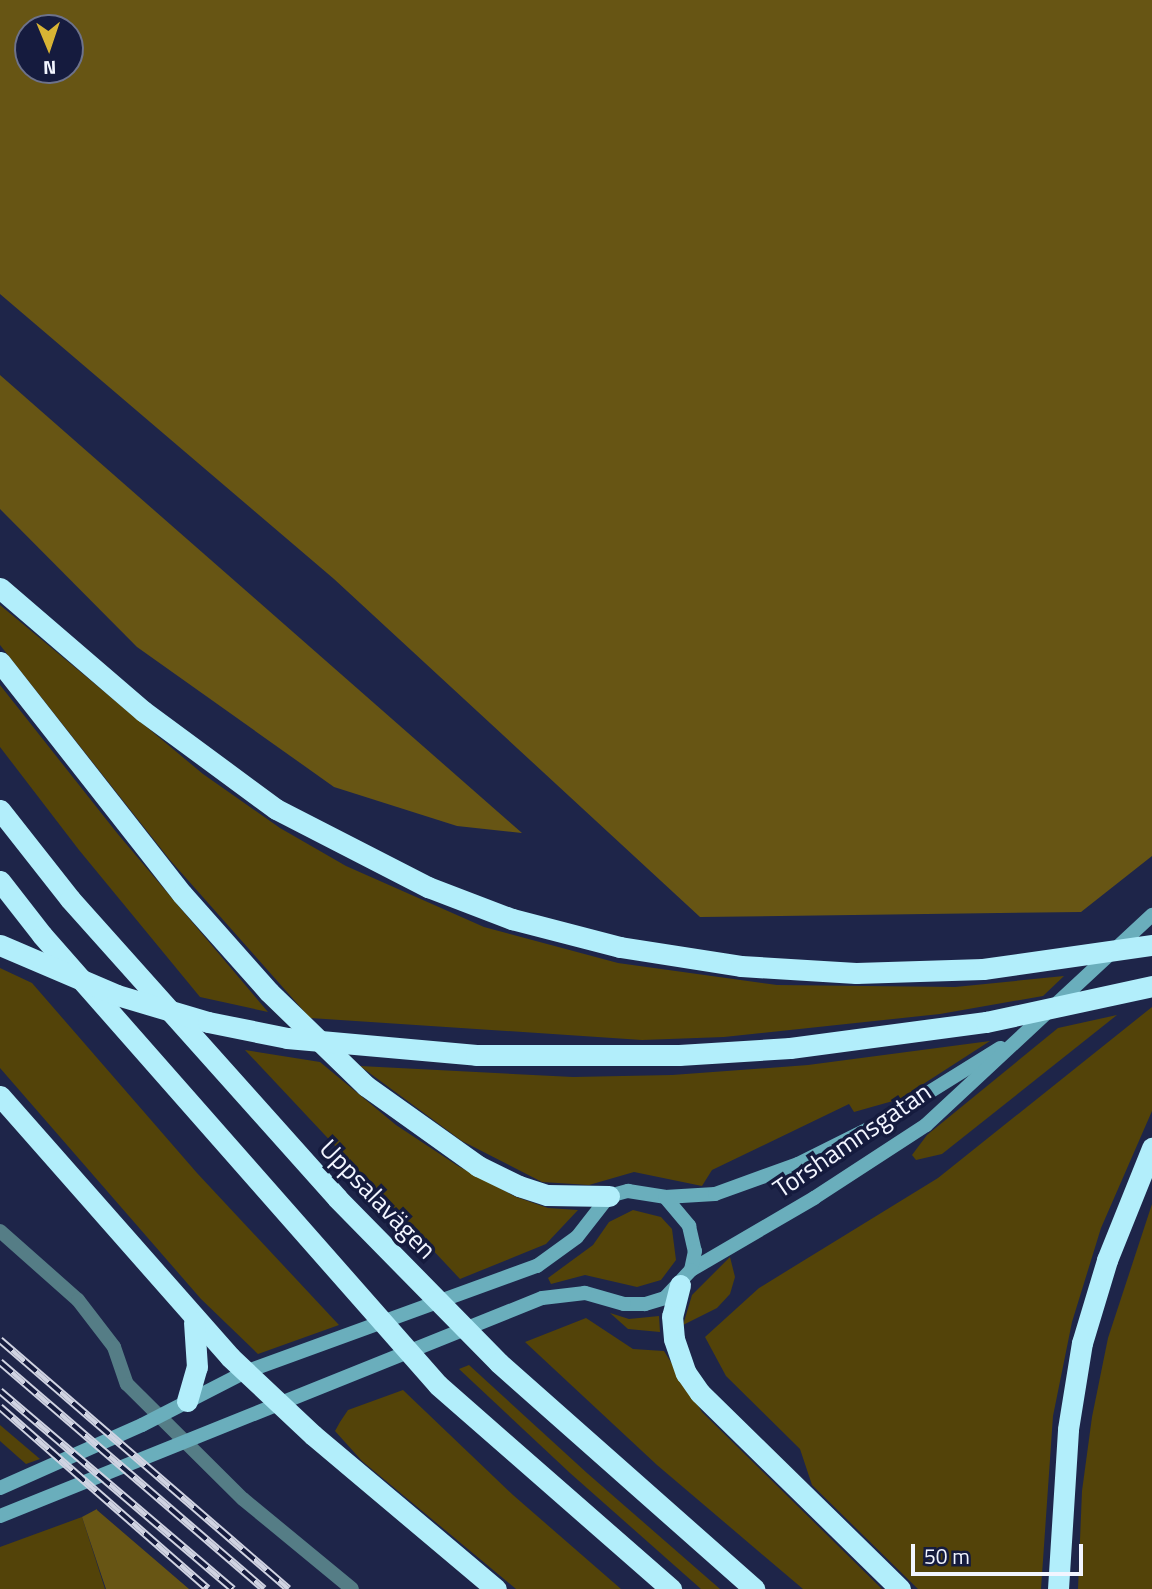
<!DOCTYPE html>
<meta charset="utf-8">
<style>
body{margin:0}
#map{position:relative;width:1152px;height:1589px;overflow:hidden;background:#1e2549;font-family:"Titillium Web",sans-serif}
div>[style]{position:absolute}
.green>*{inset:0;background:#534309}
.forest>*{inset:0;background:#675514}
.street>*{height:14px;margin:-7px;padding:0 7px;transform-origin:7px;border-radius:7px;background:#557d86}
.secondary>*{height:14px;margin:-7px;padding:0 7px;transform-origin:7px;border-radius:7px;background:#6aaebc}
.highway>*{height:21px;margin:-10.5px;padding:0 10.5px;transform-origin:10.5px;border-radius:10.5px;background:#b2eefb}
.rail>*{height:8px;margin-top:-4px;transform-origin:0;background:repeating-linear-gradient(90deg,#151b3e 0 16px,#d0d3e2 0 32px);box-sizing:border-box;border-block:2px solid #d0d3e2}
span{translate:-50% -50%;white-space:nowrap;text-align:center;line-height:1.15;-webkit-text-stroke:7px #151b3e;paint-order:stroke}
.street-label{font-size:26px;color:#f2f5ff}
.north{position:absolute;left:14px;top:14px;width:70px;height:70px;box-sizing:border-box;background:#151b3e;border:2px solid #6d728b;border-radius:50%;rotate:178deg;font-size:19px;font-weight:700;line-height:28px;text-align:center;color:#f2f5ff}
.north::after{content:'';display:block;margin:auto;width:24px;height:32px;background:#d8b434;clip-path:polygon(50% 0,100% 100%,50% 72%,0 100%)}
.scale{position:absolute;left:911px;top:1544px;width:172px;height:32px;box-sizing:border-box;border:4px solid #f2f5ff;border-top:0;padding-left:9px;font-size:21px;line-height:24px;white-space:nowrap;color:#f2f5ff;-webkit-text-stroke:5px #151b3e;paint-order:stroke}
</style>
<div id="map">
<div class="green">
<i style="clip-path:polygon(0 605px,203px 774px,280px 828px,346px 866px,484px 927px,618px 963px,777px 985px,955px 987px,1064px 976px,1043px 996px,940px 1014px,724px 1037px,642px 1040px,310px 1018px,170px 860px,0 645px)"></i>
<i style="clip-path:polygon(0 685px,117px 833px,268px 1012px,200px 997px,79px 850px,0 747px)"></i>
<i style="clip-path:polygon(0 968px,32px 983px,197px 1173px,339px 1325px,258px 1354px,201px 1299px,0 1068px)"></i>
<i style="clip-path:polygon(1152px 1007px,1152px 1111px,1101px 1228px,1072px 1322px,1053px 1416px,1041px 1589px,918px 1589px,812px 1485px,800px 1449px,726px 1376px,705px 1337px,759px 1288px,938px 1178px)"></i>
<i style="clip-path:polygon(1117px 1015px,942px 1154px,916px 1160px,912px 1155px,927px 1135px,1058px 1028px)"></i>
<i style="clip-path:polygon(990px 1041px,900px 1099px,854px 1112px,849px 1104px,712px 1170px,702px 1186px,634px 1172px,589px 1185px,542px 1182px,462px 1141px,360px 1066px,573px 1077px,672px 1075px,808px 1065px)"></i>
<i style="clip-path:polygon(245px 1050px,320px 1062px,396px 1125px,458px 1166px,516px 1197px,548px 1208px,578px 1210px,546px 1244px,460px 1279px)"></i>
<i style="clip-path:polygon(1152px 1204px,1152px 1589px,1078px 1589px,1082px 1491px,1092px 1417px,1108px 1338px)"></i>
<i style="clip-path:polygon(633px 1210px,661px 1217px,672px 1229px,676px 1260px,661px 1280px,637px 1287px,585px 1275px,551px 1284px,548px 1278px,593px 1245px,609px 1222px)"></i>
<i style="clip-path:polygon(730px 1257px,735px 1277px,730px 1294px,717px 1308px,683px 1325px,692px 1295px)"></i>
<i style="clip-path:polygon(610px 1313px,629px 1319px,659px 1316px,660px 1332px,628px 1329px)"></i>
<i style="clip-path:polygon(586px 1318px,633px 1349px,664px 1351px,702px 1412px,882px 1589px,803px 1589px,657px 1465px,525px 1342px)"></i>
<i style="clip-path:polygon(469px 1365px,587px 1473px,720px 1589px,701px 1589px,570px 1473px,459px 1369px)"></i>
<i style="clip-path:polygon(403px 1390px,513px 1495px,621px 1589px,516px 1589px,362px 1461px,335px 1431px,340px 1422px,348px 1410px)"></i>
<i style="clip-path:polygon(0 1425px,40px 1459px,26px 1464px,0 1441px)"></i>
<i style="clip-path:polygon(82px 1517px,105px 1589px,0 1589px,0 1547px)"></i>
</div>
<div class="forest">
<i style="clip-path:polygon(evenodd,0 0,1152px 0,1152px 856px,1081px 912px,700px 917px,334px 579px,0 294px,0 0,70px 28px,70px 70px,28px 70px,28px 28px,70px 28px)"></i>
<i style="clip-path:polygon(0 375px,522px 833px,457px 826px,334px 787px,137px 647px,0 509px)"></i>
<i style="clip-path:polygon(97px 1509px,97px 1510px,189px 1589px,106px 1589px,82px 1517px)"></i>
</div>
<div class="street">
<i style="left:0;top:1231px;width:104px;rotate:41.5deg"></i>
<i style="left:78px;top:1300px;width:59px;rotate:52.5deg"></i>
<i style="left:114px;top:1347px;width:39px;rotate:71deg"></i>
<i style="left:127px;top:1384px;width:163px;rotate:44.8deg"></i>
<i style="left:243px;top:1499px;width:141px;rotate:39.5deg"></i>
</div>
<div class="secondary">
<i style="left:665px;top:1197px;width:50px;rotate:-3.4deg"></i>
<i style="left:715px;top:1194px;width:88px;rotate:-19.9deg"></i>
<i style="left:798px;top:1164px;width:89px;rotate:-26.6deg"></i>
<i style="left:878px;top:1124px;width:144px;rotate:-31.9deg"></i>
<i style="left:691px;top:1270px;width:143px;rotate:-30.3deg"></i>
<i style="left:814px;top:1198px;width:134px;rotate:-33.1deg"></i>
<i style="left:926px;top:1125px;width:309px;rotate:-42.9deg"></i>
<i style="left:0;top:1488px;width:155px;rotate:-23.9deg"></i>
<i style="left:142px;top:1425px;width:116px;rotate:-27.2deg"></i>
<i style="left:245px;top:1372px;width:311px;rotate:-20deg"></i>
<i style="left:537px;top:1266px;width:49px;rotate:-35.9deg"></i>
<i style="left:577px;top:1237px;width:52px;rotate:-52deg"></i>
<i style="left:609px;top:1196px;width:20px;rotate:-15deg"></i>
<i style="left:628px;top:1191px;width:37px;rotate:9deg"></i>
<i style="left:665px;top:1197px;width:38px;rotate:50deg"></i>
<i style="left:689px;top:1226px;width:26px;rotate:77deg"></i>
<i style="left:695px;top:1251px;width:19px;rotate:102deg"></i>
<i style="left:691px;top:1270px;width:38px;rotate:133deg"></i>
<i style="left:665px;top:1298px;width:21px;rotate:163deg"></i>
<i style="left:645px;top:1304px;width:21px;rotate:180deg"></i>
<i style="left:624px;top:1304px;width:41px;rotate:-164.2deg"></i>
<i style="left:585px;top:1293px;width:43px;rotate:173.4deg"></i>
<i style="left:542px;top:1298px;width:584px;rotate:158.09deg"></i>
</div>
<div class="highway">
<i style="left:0;top:588px;width:189px;rotate:40.7deg"></i>
<i style="left:143px;top:711px;width:165px;rotate:36.4deg"></i>
<i style="left:276px;top:809px;width:171px;rotate:27.2deg"></i>
<i style="left:428px;top:887px;width:90px;rotate:20.9deg"></i>
<i style="left:512px;top:919px;width:112px;rotate:14.5deg"></i>
<i style="left:620px;top:947px;width:122px;rotate:8.9deg"></i>
<i style="left:741px;top:966px;width:115px;rotate:3.5deg"></i>
<i style="left:856px;top:973px;width:127px;rotate:-1.8deg"></i>
<i style="left:983px;top:969px;width:171px;rotate:-8.1deg"></i>
<i style="left:0;top:662px;width:295px;rotate:51.9deg"></i>
<i style="left:182px;top:894px;width:131px;rotate:48.4deg"></i>
<i style="left:269px;top:992px;width:135px;rotate:44.1deg"></i>
<i style="left:366px;top:1086px;width:138px;rotate:35.5deg"></i>
<i style="left:478px;top:1166px;width:46px;rotate:26deg"></i>
<i style="left:519px;top:1186px;width:29px;rotate:18deg"></i>
<i style="left:547px;top:1195px;width:62px;rotate:0.9deg"></i>
<i style="left:0;top:810px;width:113px;rotate:51.8deg"></i>
<i style="left:70px;top:899px;width:401px;rotate:48.2deg"></i>
<i style="left:337px;top:1198px;width:231px;rotate:45.5deg"></i>
<i style="left:499px;top:1363px;width:341px;rotate:41.5deg"></i>
<i style="left:0;top:881px;width:68px;rotate:52.1deg"></i>
<i style="left:42px;top:935px;width:599px;rotate:48.65deg"></i>
<i style="left:438px;top:1385px;width:310px;rotate:41.2deg"></i>
<i style="left:0;top:945px;width:127px;rotate:23.1deg"></i>
<i style="left:117px;top:995px;width:95px;rotate:16.5deg"></i>
<i style="left:208px;top:1022px;width:81px;rotate:11.4deg"></i>
<i style="left:287px;top:1038px;width:190px;rotate:5.1deg"></i>
<i style="left:476px;top:1055px;width:203px"></i>
<i style="left:679px;top:1055px;width:111px;rotate:-3.6deg"></i>
<i style="left:790px;top:1048px;width:198px;rotate:-7.6deg"></i>
<i style="left:986px;top:1022px;width:170px;rotate:-12.2deg"></i>
<i style="left:0;top:1096px;width:348px;rotate:48.6deg"></i>
<i style="left:230px;top:1357px;width:114px;rotate:43.2deg"></i>
<i style="left:313px;top:1435px;width:239px;rotate:40.1deg"></i>
<i style="left:680px;top:1285px;width:32px;rotate:104deg"></i>
<i style="left:672px;top:1316px;width:23px;rotate:85deg"></i>
<i style="left:674px;top:1339px;width:36px;rotate:71deg"></i>
<i style="left:686px;top:1373px;width:24px;rotate:55deg"></i>
<i style="left:700px;top:1393px;width:280px;rotate:44.4deg"></i>
<i style="left:187px;top:1401px;width:35px;rotate:-74deg"></i>
<i style="left:197px;top:1367px;width:45px;rotate:-93.8deg"></i>
<i style="left:1058px;top:1589px;width:160px;rotate:-86.4deg"></i>
<i style="left:1068px;top:1429px;width:87px;rotate:-80.8deg"></i>
<i style="left:1082px;top:1343px;width:87px;rotate:-73.2deg"></i>
<i style="left:1107px;top:1260px;width:121px;rotate:-68.1deg"></i>
</div>
<div class="rail">
<i style="left:0;top:1340px;width:381px;rotate:40.8deg"></i>
<i style="left:0;top:1362px;width:348px;rotate:40.7deg"></i>
<i style="left:0;top:1391px;width:306px;rotate:40.4deg"></i>
<i style="left:0;top:1407px;width:276px;rotate:41.2deg"></i>
</div>
<div class="street-label">
<span style="left:852px;top:1140px;rotate:-34deg">Torshamnsgatan</span>
<span style="left:378px;top:1199px;rotate:46deg">Uppsalavägen</span>
</div>
<div class="north">N</div>
<div class="scale">50 m</div>
</div>
